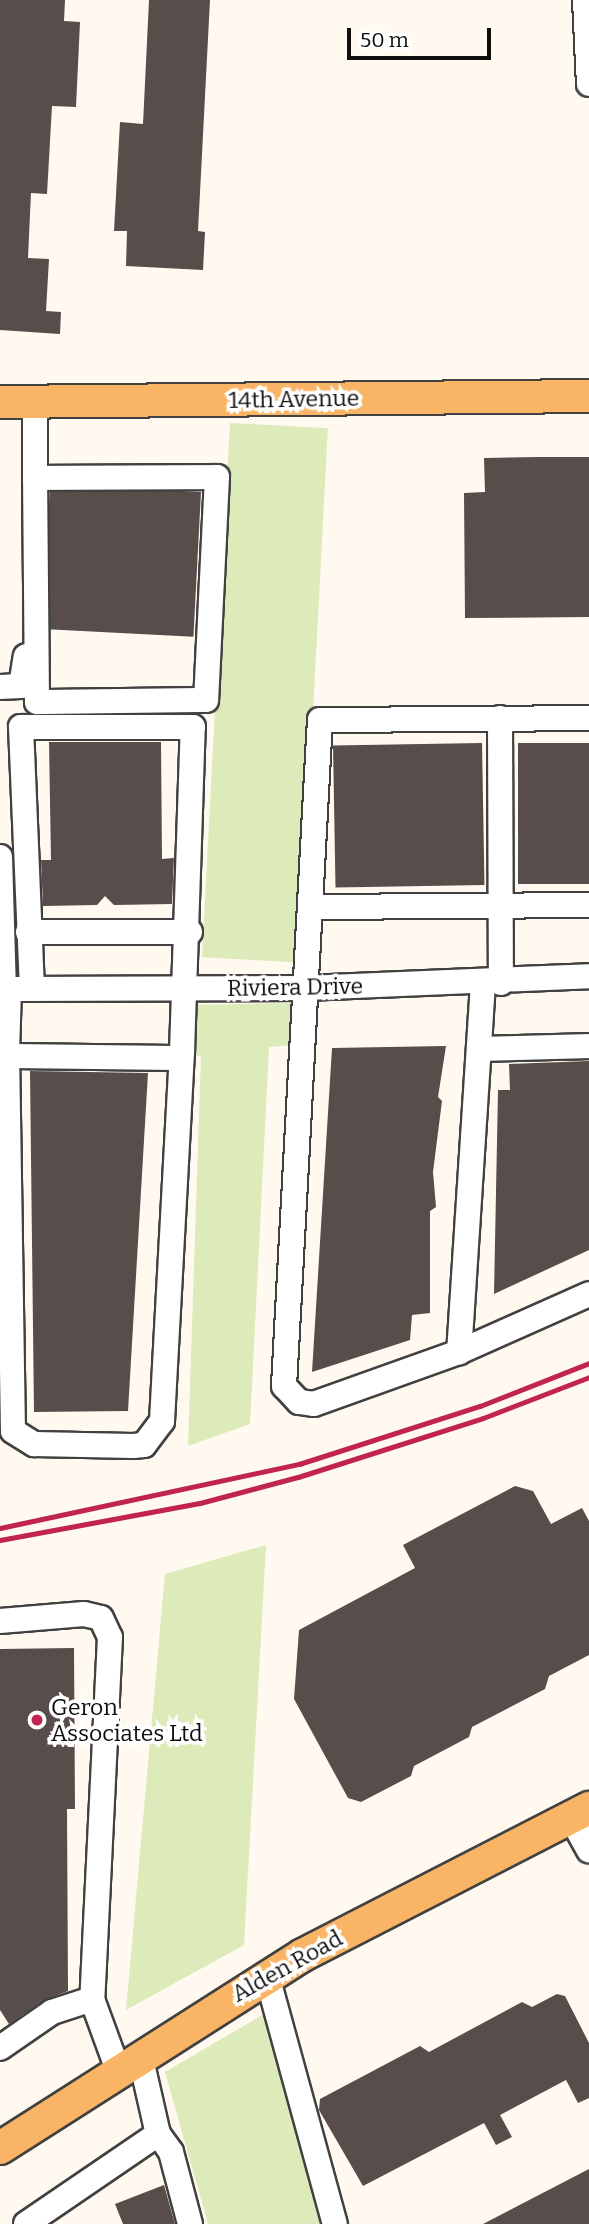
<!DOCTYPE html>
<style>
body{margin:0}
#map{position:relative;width:589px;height:2224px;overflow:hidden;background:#fff9f0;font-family:Bitter,serif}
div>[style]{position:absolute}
.green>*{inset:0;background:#ddeab9;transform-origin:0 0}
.building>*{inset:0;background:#574d4b;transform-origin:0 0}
.roads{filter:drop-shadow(2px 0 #414141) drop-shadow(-2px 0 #414141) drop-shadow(0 2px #414141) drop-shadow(0 -2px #414141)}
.minor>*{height:24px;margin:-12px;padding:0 12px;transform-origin:12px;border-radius:12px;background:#fff}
.major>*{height:32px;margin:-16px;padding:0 16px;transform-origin:16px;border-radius:16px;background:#f9b565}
.rail>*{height:5px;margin:-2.5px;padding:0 2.5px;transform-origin:2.5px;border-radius:2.5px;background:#c0244f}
.dots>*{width:19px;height:19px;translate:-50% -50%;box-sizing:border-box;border:4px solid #fff;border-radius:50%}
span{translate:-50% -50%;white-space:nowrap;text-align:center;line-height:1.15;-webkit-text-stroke:7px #fff;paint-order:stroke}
.street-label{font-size:23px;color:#0e0e0e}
.poi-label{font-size:23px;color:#0e0e0e}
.left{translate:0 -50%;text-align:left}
.scale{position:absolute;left:347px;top:28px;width:144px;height:32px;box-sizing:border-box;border:4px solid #0e0e0e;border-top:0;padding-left:9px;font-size:21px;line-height:24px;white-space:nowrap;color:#0e0e0e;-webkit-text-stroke:5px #fff;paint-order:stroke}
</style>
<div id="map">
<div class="green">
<i style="left:230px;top:423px;width:98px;height:535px;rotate:3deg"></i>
<i style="clip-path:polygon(296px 1003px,295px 1045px,269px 1047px,250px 1424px,188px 1446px,201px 1056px,186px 1057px,189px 1005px)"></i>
<i style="clip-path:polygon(266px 1545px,244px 1945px,126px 2010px,165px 1574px)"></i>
<i style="clip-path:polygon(264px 2014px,321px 2224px,208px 2224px,165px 2072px)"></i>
</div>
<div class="building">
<i style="clip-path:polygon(0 0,65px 0,64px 21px,80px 22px,76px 107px,52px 106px,47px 194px,31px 193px,28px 258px,49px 259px,46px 311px,61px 312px,60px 334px,0 330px)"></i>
<i style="clip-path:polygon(149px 0,210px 0,198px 231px,205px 232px,203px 270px,126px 266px,127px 231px,114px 231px,120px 122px,143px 124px)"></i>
<i style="clip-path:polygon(539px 457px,589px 457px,589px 617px,465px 618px,464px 493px,485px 492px,484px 458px)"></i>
<i style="left:201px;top:492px;width:145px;height:151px;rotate:93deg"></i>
<i style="clip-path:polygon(49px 742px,161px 742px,162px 859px,174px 858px,172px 904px,114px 905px,105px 896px,97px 905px,43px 906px,41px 860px,51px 860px)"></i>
<i style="left:482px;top:743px;width:142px;height:149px;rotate:89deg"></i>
<i style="left:589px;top:743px;width:141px;height:71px;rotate:90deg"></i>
<i style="clip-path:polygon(446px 1046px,438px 1097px,442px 1101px,433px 1172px,436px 1207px,430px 1211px,430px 1313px,412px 1315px,410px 1340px,312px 1372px,332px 1048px)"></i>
<i style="clip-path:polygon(589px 1061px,589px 1250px,494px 1294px,498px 1090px,510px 1090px,509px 1064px)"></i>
<i style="clip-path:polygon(30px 1071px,148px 1073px,128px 1411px,34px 1412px)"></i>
<i style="clip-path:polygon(515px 1486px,533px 1491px,551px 1524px,582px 1508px,589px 1521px,589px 1655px,549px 1676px,545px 1689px,472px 1727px,469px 1737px,414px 1766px,411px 1776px,361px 1802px,348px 1798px,294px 1699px,299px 1630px,415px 1568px,403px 1545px)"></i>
<i style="clip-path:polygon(74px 1648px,75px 1809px,67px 1809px,68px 1991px,44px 2000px,9px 2024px,0 2010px,0 1649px)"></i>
<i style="clip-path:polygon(557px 1994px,565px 1996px,589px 2043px,589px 2098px,578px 2103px,566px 2080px,500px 2115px,512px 2137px,496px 2145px,484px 2123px,363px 2186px,319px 2110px,320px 2099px,420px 2046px,429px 2052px,522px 2002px,532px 2007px)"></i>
<i style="clip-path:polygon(589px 2169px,589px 2224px,483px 2224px)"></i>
<i style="clip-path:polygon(164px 2185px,175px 2224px,123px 2224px,115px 2204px)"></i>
</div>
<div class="roads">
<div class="minor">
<i style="left:585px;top:0;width:84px;rotate:87.3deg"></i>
<i style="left:35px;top:478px;width:182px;rotate:-0.3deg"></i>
<i style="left:217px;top:477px;width:223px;rotate:92.8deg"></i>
<i style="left:206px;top:700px;width:169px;rotate:179.3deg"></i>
<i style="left:37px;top:702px;width:224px;rotate:-90.5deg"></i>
<i style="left:35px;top:478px;width:76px;rotate:-90deg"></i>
<i style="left:0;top:687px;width:21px;rotate:-3deg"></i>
<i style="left:21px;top:686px;width:30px;rotate:-81deg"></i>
<i style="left:500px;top:718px;width:265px;rotate:89.8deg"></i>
<i style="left:0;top:857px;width:132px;rotate:88.3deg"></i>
<i style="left:311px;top:907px;width:278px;rotate:-0.4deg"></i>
<i style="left:28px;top:932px;width:162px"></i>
<i style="left:483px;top:983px;width:370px;rotate:93.7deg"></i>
<i style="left:459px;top:1352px;width:154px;rotate:160.3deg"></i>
<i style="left:314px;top:1404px;width:15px;rotate:-172deg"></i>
<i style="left:299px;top:1402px;width:22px;rotate:-133deg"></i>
<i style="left:284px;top:1386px;width:667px;rotate:-86.91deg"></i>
<i style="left:320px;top:720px;width:269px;rotate:-0.4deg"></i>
<i style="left:9px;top:989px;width:62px;rotate:91.8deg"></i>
<i style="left:7px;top:1051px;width:7px;rotate:45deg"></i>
<i style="left:12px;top:1056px;width:164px;rotate:0.7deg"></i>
<i style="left:176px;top:1058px;width:8px;rotate:-45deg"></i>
<i style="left:182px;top:1052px;width:325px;rotate:-88.1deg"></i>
<i style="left:193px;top:727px;width:172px;rotate:180deg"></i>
<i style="left:21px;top:727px;width:262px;rotate:87.6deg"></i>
<i style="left:15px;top:989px;width:291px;rotate:-0.2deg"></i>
<i style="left:306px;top:988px;width:283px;rotate:-2.4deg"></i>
<i style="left:482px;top:1049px;width:107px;rotate:-1.6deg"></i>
<i style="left:7px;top:1051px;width:380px;rotate:89.1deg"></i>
<i style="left:13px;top:1431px;width:25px;rotate:32deg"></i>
<i style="left:34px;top:1444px;width:99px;rotate:1.2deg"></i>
<i style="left:133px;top:1446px;width:11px;rotate:-5deg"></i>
<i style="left:144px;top:1445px;width:30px;rotate:-53deg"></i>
<i style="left:162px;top:1421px;width:370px;rotate:-86.9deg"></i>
<i style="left:459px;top:1352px;width:142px;rotate:-24deg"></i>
<i style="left:0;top:1621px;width:84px;rotate:-4.8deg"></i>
<i style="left:84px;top:1614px;width:17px;rotate:13deg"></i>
<i style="left:101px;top:1618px;width:21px;rotate:65deg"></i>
<i style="left:110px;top:1637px;width:362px;rotate:92.8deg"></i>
<i style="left:92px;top:1999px;width:76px;rotate:69.9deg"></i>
<i style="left:571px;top:1818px;width:37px;rotate:61deg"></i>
<i style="left:267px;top:1976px;width:257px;rotate:74.7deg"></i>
<i style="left:0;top:2048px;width:63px;rotate:-34.7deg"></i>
<i style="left:52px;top:2012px;width:42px;rotate:-18deg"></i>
<i style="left:140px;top:2055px;width:81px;rotate:77.2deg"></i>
<i style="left:158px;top:2134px;width:22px;rotate:54deg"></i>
<i style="left:171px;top:2152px;width:74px;rotate:75.2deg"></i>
<i style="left:26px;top:2224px;width:160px;rotate:-34.3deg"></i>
</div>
<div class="major">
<i style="left:0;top:402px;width:589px;rotate:-0.58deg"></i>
<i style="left:0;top:2148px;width:359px;rotate:-32.5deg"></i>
<i style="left:303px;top:1955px;width:322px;rotate:-27.2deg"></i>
</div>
</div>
<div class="rail">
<i style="left:0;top:1528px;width:306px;rotate:-12.1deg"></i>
<i style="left:299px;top:1464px;width:190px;rotate:-17.8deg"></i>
<i style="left:480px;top:1406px;width:117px;rotate:-21.5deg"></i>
<i style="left:0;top:1540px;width:203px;rotate:-10.5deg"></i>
<i style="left:200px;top:1503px;width:101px;rotate:-14.9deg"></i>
<i style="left:298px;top:1477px;width:194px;rotate:-17.7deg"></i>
<i style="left:483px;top:1418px;width:114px;rotate:-21.1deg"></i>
</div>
<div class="dots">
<i style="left:37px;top:1720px;background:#c0244f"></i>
</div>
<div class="street-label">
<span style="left:294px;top:399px;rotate:-1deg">14th Avenue</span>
<span style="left:295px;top:987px;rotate:-1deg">Riviera Drive</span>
<span style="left:287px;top:1966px;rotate:-29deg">Alden Road</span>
</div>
<div class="poi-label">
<span class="left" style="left:51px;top:1720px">Geron<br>Associates Ltd</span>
</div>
<div class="scale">50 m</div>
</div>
